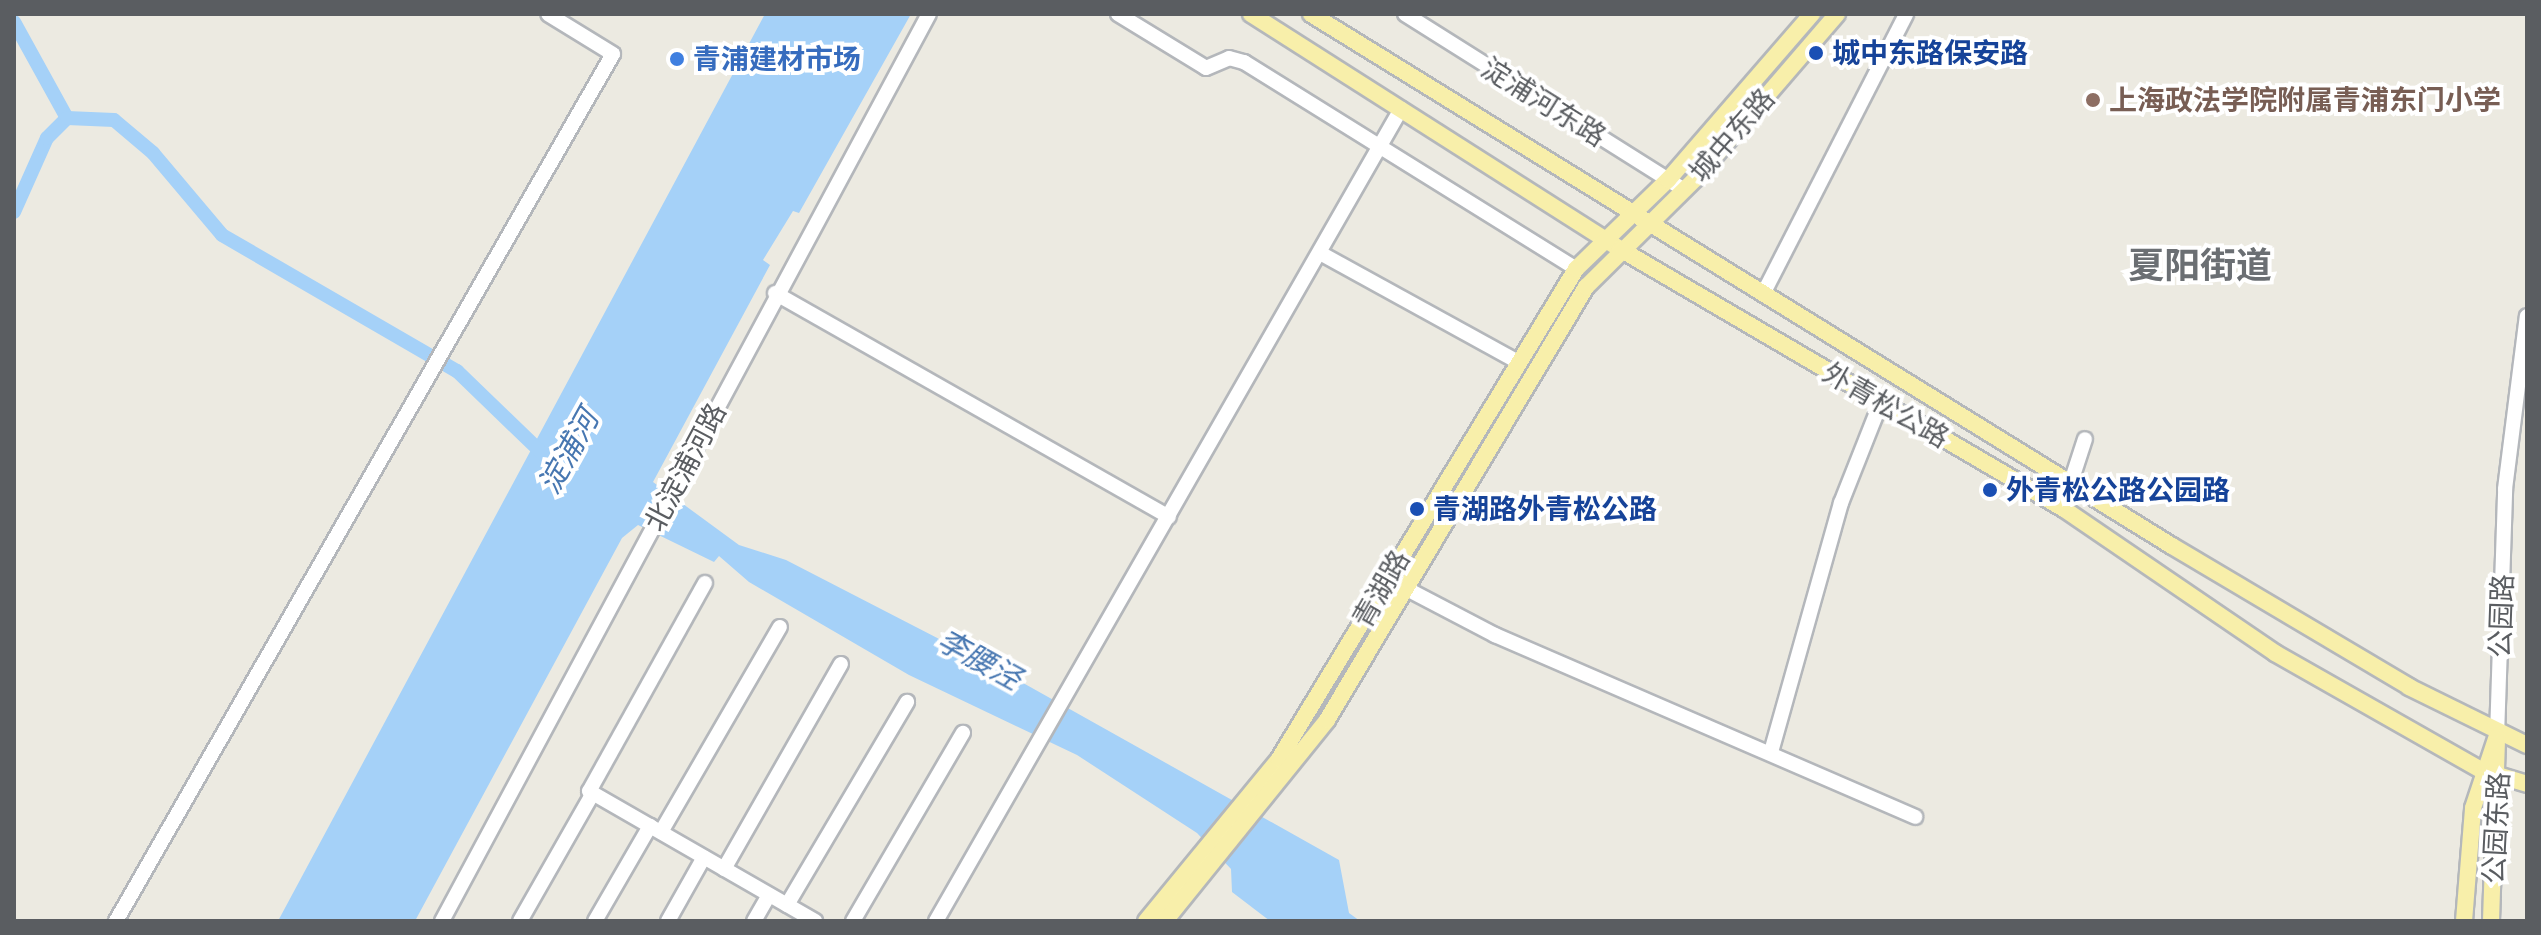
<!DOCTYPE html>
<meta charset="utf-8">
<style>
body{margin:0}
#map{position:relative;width:2541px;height:935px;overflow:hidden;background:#eceae1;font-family:Figtree,"Noto Sans SC",sans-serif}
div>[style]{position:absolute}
.water>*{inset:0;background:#a5d1f8}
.canal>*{height:14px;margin:-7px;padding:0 7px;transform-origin:7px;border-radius:7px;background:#a5d1f8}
.roads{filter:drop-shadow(2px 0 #b4b7bb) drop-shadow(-2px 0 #b4b7bb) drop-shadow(0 2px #b4b7bb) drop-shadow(0 -2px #b4b7bb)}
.minor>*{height:14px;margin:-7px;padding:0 7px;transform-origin:7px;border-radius:7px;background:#fff}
.major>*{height:16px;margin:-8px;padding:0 8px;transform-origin:8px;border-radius:8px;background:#f8efaa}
.dots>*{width:22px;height:22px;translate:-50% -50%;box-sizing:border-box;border:4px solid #fff;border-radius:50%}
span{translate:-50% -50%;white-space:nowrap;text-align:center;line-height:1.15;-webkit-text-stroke:8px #fff;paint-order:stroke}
.transit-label{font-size:28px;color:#164399;font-weight:700}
.left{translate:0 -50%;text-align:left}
.shop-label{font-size:28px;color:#366cbe;font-weight:700}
.education-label{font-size:28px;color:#785e54;font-weight:700}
.street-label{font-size:28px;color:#5a5d61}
.water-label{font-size:30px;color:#4777b1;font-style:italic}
.district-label{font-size:36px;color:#6b6f73;font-weight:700}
.frame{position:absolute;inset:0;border:16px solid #5a5d61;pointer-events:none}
</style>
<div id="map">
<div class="water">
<i style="clip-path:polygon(765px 14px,911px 14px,799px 213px,793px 211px,763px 260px,770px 265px,653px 482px,739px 545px,786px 560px,1009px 675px,1339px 860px,1349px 913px,1360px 921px,1270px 921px,1232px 892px,1231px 869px,1197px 833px,1077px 755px,909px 675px,749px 582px,719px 556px,714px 562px,638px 525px,622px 538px,415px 921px,278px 921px)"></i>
</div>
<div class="canal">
<i style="left:14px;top:22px;width:110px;rotate:61.1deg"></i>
<i style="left:14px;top:212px;width:81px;rotate:-66deg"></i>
<i style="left:47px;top:138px;width:28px;rotate:-45deg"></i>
<i style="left:67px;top:118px;width:47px;rotate:2.4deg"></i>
<i style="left:114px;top:120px;width:51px;rotate:40.2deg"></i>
<i style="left:153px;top:153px;width:107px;rotate:49.9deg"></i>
<i style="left:222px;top:235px;width:272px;rotate:30.1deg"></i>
<i style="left:457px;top:371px;width:125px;rotate:44deg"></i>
</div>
<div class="roads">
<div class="minor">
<i style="left:1118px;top:14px;width:103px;rotate:31.5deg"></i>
<i style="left:1206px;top:68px;width:25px;rotate:-23deg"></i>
<i style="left:1229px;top:58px;width:16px;rotate:15deg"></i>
<i style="left:1244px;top:62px;width:391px;rotate:31.9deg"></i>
<i style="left:1405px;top:14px;width:330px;rotate:32.2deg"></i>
<i style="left:1320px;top:253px;width:222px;rotate:28.8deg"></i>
<i style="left:775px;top:293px;width:453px;rotate:29.6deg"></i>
<i style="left:1763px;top:294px;width:314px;rotate:-62.9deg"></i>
<i style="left:2071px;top:482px;width:45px;rotate:-72deg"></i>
<i style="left:705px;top:583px;width:238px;rotate:119.1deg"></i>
<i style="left:589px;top:791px;width:261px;rotate:29.9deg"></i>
<i style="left:1405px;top:588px;width:102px;rotate:27.6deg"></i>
<i style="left:1495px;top:635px;width:458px;rotate:23.4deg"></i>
<i style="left:2497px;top:736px;width:247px;rotate:-88.1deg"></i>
<i style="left:2505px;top:489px;width:174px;rotate:-82.8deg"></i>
<i style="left:1771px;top:752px;width:259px;rotate:-74.3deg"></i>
<i style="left:1841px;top:503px;width:109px;rotate:-68.4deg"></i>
<i style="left:661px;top:832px;width:237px;rotate:-59.9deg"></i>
<i style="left:724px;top:869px;width:236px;rotate:-60.3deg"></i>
<i style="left:787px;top:905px;width:236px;rotate:-59.4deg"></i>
<i style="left:116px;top:921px;width:999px;rotate:-60.18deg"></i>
<i style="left:613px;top:54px;width:76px;rotate:-148.4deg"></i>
<i style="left:442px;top:921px;width:1029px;rotate:-61.77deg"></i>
<i style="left:520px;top:921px;width:147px;rotate:-60.3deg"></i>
<i style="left:595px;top:921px;width:110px;rotate:-59.9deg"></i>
<i style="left:668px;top:921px;width:73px;rotate:-60.6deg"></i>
<i style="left:754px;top:921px;width:30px;rotate:-60deg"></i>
<i style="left:853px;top:921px;width:218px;rotate:-59.7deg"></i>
<i style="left:936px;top:921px;width:936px;rotate:-60.2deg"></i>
</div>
<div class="major">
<i style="left:1251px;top:14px;width:437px;rotate:32.5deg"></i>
<i style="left:1620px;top:249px;width:515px;rotate:30.35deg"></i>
<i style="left:2064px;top:509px;width:255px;rotate:34.3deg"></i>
<i style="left:2275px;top:653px;width:237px;rotate:29.6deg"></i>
<i style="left:2481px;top:770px;width:48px;rotate:16.9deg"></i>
<i style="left:1311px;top:14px;width:1012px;rotate:31.71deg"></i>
<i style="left:2172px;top:546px;width:276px;rotate:30.7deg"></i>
<i style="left:2409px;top:687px;width:131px;rotate:26.2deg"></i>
<i style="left:1146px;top:921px;width:210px;rotate:-50.6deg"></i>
<i style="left:1279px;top:759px;width:573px;rotate:-58.78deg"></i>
<i style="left:1576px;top:269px;width:128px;rotate:-44.1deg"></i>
<i style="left:1668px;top:180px;width:220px;rotate:-49.1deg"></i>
<i style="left:1165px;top:921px;width:258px;rotate:-51.1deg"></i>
<i style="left:1327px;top:720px;width:505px;rotate:-59.11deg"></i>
<i style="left:1586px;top:287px;width:155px;rotate:-44.7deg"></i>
<i style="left:1696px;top:178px;width:216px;rotate:-49.3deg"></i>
<i style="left:2464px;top:921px;width:113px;rotate:-85.4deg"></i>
<i style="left:2473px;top:808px;width:76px;rotate:-71.6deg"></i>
<i style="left:2491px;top:921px;width:184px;rotate:-88.1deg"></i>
</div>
</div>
<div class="dots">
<i style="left:1816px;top:53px;background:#1a4fb4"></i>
<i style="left:677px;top:59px;background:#3f7fe0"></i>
<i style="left:2093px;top:100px;background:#8d6e63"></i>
<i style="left:1990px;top:490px;background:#1a4fb4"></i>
<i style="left:1417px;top:509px;background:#1a4fb4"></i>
</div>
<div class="transit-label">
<span class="left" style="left:1832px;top:53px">城中东路保安路</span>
<span class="left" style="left:2006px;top:490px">外青松公路公园路</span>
<span class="left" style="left:1433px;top:509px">青湖路外青松公路</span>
</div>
<div class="shop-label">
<span class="left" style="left:693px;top:59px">青浦建材市场</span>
</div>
<div class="education-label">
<span class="left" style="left:2109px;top:100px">上海政法学院附属青浦东门小学</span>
</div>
<div class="street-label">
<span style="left:1544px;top:102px;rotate:32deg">淀浦河东路</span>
<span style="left:1732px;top:135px;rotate:-49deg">城中东路</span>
<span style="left:1886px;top:405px;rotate:30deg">外青松公路</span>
<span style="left:685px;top:467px;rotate:-62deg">北淀浦河路</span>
<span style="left:1381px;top:589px;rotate:-60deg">青湖路</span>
<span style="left:2501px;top:616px;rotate:-88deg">公园路</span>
<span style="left:2496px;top:828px;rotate:-87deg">公园东路</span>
</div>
<div class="water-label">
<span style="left:569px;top:452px;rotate:-61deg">淀浦河</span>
<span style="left:979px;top:660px;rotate:29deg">李腰泾</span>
</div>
<div class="district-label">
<span style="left:2200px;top:266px">夏阳街道</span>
</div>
<div class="frame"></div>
</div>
